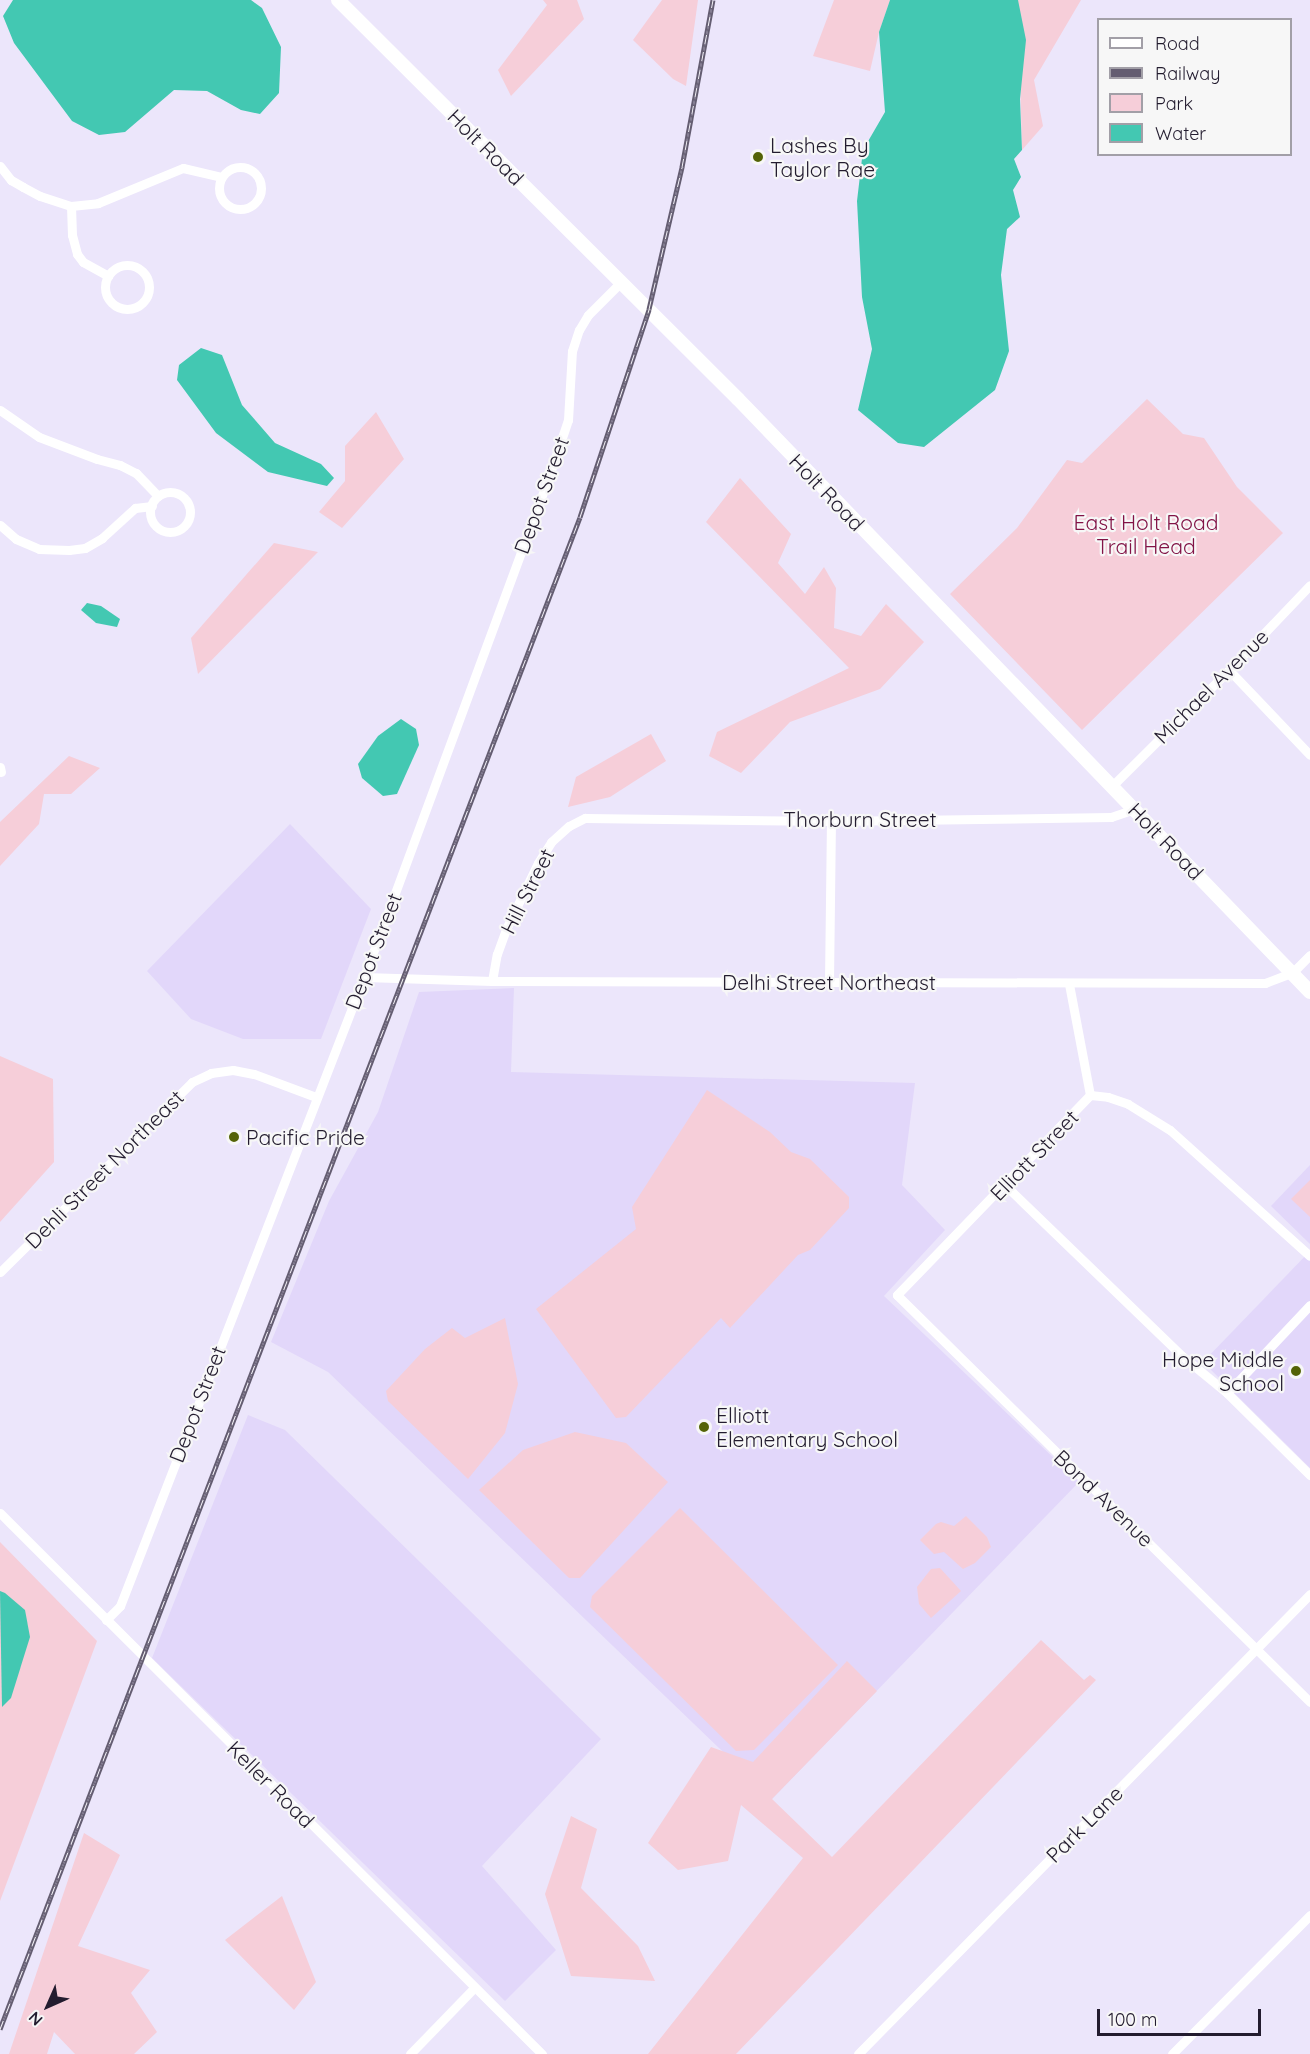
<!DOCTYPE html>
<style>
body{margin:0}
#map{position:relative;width:1310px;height:2054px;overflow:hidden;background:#ece6fb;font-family:Quicksand,sans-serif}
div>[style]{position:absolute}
.built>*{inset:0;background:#e2d7fa}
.green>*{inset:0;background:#f6ced9}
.water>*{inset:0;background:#43c8b2}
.minor>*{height:9px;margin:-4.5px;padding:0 4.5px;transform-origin:4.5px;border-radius:4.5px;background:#fff}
.minor>.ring{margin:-4.5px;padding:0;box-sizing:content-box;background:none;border:9px solid #fff;border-radius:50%}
.secondary>*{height:14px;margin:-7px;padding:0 7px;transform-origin:7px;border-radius:7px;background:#fff}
.rail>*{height:5px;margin-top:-2.5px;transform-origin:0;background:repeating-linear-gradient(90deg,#f7f7f7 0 9px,#645d71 0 18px);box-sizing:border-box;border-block:2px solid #645d71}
.dots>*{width:16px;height:16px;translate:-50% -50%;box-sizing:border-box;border:3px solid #f7f7f7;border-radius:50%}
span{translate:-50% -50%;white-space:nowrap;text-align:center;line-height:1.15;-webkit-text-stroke:4.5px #f7f7f7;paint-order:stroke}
.poi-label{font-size:21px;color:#231c2f}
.left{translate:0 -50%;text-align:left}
.right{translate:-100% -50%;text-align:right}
.street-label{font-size:21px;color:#231c2f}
.park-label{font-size:21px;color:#821346}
.legend{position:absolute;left:1097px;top:18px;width:195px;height:138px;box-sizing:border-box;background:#f7f7f7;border:2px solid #a29fa7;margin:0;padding:8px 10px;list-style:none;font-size:18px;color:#231c2f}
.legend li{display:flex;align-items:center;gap:12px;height:30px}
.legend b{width:30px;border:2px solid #a29fa7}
.north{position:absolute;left:18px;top:1976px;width:60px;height:60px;-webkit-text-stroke:4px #f7f7f7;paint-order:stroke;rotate:225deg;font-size:16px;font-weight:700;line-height:24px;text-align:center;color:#231c2f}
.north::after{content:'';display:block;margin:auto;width:21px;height:27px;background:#231c2f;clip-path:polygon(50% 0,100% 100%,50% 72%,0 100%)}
.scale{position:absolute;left:1097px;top:2009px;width:164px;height:27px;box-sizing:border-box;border:3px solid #231c2f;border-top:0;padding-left:8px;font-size:18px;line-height:21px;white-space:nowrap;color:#231c2f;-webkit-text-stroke:4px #f7f7f7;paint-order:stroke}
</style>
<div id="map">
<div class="built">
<i style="clip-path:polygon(290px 824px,371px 909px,321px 1039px,243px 1039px,191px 1019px,147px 971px)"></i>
<i style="clip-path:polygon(514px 988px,511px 1072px,915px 1083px,902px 1185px,945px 1230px,884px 1296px,1079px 1482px,772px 1799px,328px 1372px,271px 1342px,329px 1201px,378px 1112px,419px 992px)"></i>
<i style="clip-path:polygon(1310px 1165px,1310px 1244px,1271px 1206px)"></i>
<i style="clip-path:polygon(1310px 1251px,1310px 1468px,1203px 1362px)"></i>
<i style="clip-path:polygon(248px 1415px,285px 1430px,601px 1739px,482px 1866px,556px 1950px,505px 2001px,152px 1658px)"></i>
</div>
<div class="green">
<i style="clip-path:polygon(543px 0,577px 0,584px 19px,511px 96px,498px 70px,547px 5px)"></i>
<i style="clip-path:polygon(662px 0,698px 0,686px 86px,673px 79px,633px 40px)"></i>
<i style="clip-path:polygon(834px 0,890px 0,879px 32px,870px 71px,813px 56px)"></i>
<i style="clip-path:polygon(1018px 0,1081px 0,1034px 80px,1043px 126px,1022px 150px)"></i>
<i style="clip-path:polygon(1147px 399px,1183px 434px,1204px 438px,1237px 487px,1283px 533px,1082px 730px,950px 594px,1017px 528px,1067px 460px,1082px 463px)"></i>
<i style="clip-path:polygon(376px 412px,404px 459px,342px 528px,319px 512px,345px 481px,345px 446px)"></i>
<i style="clip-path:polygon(740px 478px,791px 534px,778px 563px,805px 594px,824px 567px,836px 588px,834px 628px,861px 636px,886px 604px,924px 642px,880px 689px,790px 722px,741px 773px,709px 756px,717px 732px,849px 668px,706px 522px)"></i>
<i style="clip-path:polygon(274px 543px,318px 552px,198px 674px,191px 638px)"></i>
<i style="clip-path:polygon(651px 734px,666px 761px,610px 797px,568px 807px,576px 777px)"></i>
<i style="clip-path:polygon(69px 756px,100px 768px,71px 794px,44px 794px,39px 824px,0 866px,0 822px)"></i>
<i style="clip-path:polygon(0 1056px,53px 1079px,54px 1162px,0 1222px)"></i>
<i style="clip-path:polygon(707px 1090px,770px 1132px,791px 1152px,810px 1159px,849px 1197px,849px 1208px,810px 1250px,798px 1255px,730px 1328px,721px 1318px,626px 1417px,616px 1418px,536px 1309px,636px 1229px,632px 1207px)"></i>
<i style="clip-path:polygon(1310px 1180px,1310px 1217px,1291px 1199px)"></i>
<i style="clip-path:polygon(505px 1318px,518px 1384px,505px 1433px,468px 1479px,388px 1401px,386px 1391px,425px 1349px,452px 1328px,465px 1338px)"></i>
<i style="clip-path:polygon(575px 1432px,626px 1443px,668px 1482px,580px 1578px,569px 1578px,479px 1490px,523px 1450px)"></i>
<i style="clip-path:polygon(680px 1508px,838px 1665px,754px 1750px,736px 1751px,590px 1607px,592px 1596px)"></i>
<i style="clip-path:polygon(966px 1516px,987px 1537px,991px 1547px,975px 1563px,963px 1569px,944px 1552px,934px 1554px,920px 1540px,936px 1524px,941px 1522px,954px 1526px)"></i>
<i style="clip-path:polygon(0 1542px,97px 1641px,0 1901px)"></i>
<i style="clip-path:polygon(940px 1568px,961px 1591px,931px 1618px,919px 1604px,917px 1587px,931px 1569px)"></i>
<i style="clip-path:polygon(1041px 1640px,1084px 1680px,1090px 1675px,1096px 1680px,736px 2054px,648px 2054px,803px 1858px,741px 1805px,728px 1861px,678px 1870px,648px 1843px,711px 1747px,753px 1762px,847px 1661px,877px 1691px,772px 1799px,832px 1857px)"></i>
<i style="clip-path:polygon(571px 1816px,597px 1829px,581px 1888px,638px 1946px,655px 1981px,571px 1976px,545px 1894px)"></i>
<i style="clip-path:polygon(84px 1833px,120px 1855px,78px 1946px,150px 1970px,131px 1993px,157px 2032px,134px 2054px,75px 2054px,54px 2032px,47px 2054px,9px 2054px)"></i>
<i style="clip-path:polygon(282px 1896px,316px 1982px,294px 2010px,225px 1940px)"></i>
</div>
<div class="water">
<i style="clip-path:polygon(13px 0,251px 0,262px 8px,281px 47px,279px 93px,260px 114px,241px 110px,207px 91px,174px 90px,125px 132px,99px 135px,72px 121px,14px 43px,3px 16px)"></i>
<i style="clip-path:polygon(890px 0,1018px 0,1026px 40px,1020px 99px,1022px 150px,1014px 159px,1021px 177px,1013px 190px,1020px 217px,1007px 229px,1001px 275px,1009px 351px,995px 390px,924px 447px,898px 443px,858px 410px,872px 349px,862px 297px,857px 201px,863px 150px,885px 112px,879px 32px)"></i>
<i style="clip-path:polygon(201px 348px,222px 355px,242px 405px,275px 443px,321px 464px,334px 478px,327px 486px,268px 472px,216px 433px,177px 380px,179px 365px)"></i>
<i style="clip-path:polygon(87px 603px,101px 606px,120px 619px,117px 627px,96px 623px,81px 610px)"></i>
<i style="clip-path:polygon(401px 719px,416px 729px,419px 745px,397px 794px,383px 796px,362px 778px,358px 764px,378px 736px)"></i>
<i style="clip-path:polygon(0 1591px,5px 1593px,25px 1610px,30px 1637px,11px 1698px,2px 1707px)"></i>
</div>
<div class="minor">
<i style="left:0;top:166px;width:18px;rotate:52deg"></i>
<i style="left:11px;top:180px;width:14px;rotate:30deg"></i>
<i style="left:23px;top:187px;width:19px;rotate:28deg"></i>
<i style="left:40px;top:196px;width:33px;rotate:18deg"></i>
<i style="left:71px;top:206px;width:27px;rotate:-6deg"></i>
<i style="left:98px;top:203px;width:92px;rotate:-22.4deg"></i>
<i style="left:183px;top:168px;width:39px;rotate:13deg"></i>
<i class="ring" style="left:219px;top:167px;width:33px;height:33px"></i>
<i style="left:71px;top:206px;width:29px;rotate:88deg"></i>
<i style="left:72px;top:235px;width:20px;rotate:75deg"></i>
<i style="left:77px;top:254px;width:10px;rotate:53deg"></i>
<i style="left:83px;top:262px;width:29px;rotate:29deg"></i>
<i class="ring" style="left:105px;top:265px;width:35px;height:35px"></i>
<i style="left:0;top:410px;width:47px;rotate:34.7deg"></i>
<i style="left:39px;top:437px;width:62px;rotate:20.8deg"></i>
<i style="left:97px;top:459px;width:24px;rotate:15deg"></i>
<i style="left:120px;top:465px;width:18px;rotate:27deg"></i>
<i style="left:136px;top:473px;width:32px;rotate:46deg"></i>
<i class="ring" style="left:150px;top:492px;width:31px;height:31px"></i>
<i style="left:0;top:525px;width:21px;rotate:41deg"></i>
<i style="left:16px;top:539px;width:25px;rotate:23deg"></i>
<i style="left:39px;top:549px;width:30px;rotate:2deg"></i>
<i style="left:69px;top:550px;width:16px;rotate:-7deg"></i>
<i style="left:85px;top:548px;width:20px;rotate:-30deg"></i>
<i style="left:102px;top:538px;width:45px;rotate:-42.3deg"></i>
<i style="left:135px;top:508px;width:17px;rotate:-7deg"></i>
<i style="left:1229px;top:670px;width:117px;rotate:46.4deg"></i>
<i style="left:0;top:767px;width:5px;rotate:79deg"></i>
<i style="left:1112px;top:786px;width:165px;rotate:-44.8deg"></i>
<i style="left:1229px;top:670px;width:117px;rotate:-46.4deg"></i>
<i style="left:364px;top:977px;width:128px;rotate:1.8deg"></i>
<i style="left:492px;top:981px;width:773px;rotate:0.15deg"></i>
<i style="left:1265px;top:983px;width:30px;rotate:-21deg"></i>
<i style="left:1293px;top:972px;width:24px;rotate:-45deg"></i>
<i style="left:492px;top:981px;width:27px;rotate:-80deg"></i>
<i style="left:497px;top:954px;width:29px;rotate:-70deg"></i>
<i style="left:507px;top:927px;width:71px;rotate:-64.2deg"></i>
<i style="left:538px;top:863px;width:25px;rotate:-58deg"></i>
<i style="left:551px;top:842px;width:24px;rotate:-42deg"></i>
<i style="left:569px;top:826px;width:18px;rotate:-27deg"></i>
<i style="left:585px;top:818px;width:246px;rotate:0.7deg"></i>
<i style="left:831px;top:821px;width:280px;rotate:-0.8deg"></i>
<i style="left:1111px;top:817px;width:24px;rotate:-19deg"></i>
<i style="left:829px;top:982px;width:161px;rotate:-89.3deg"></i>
<i style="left:1069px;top:984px;width:113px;rotate:79.3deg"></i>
<i style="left:1090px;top:1095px;width:278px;rotate:134deg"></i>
<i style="left:897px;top:1295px;width:580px;rotate:44.58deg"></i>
<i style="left:1090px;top:1095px;width:18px;rotate:6deg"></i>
<i style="left:1108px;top:1097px;width:21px;rotate:19deg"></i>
<i style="left:1128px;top:1104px;width:49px;rotate:31.8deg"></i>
<i style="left:1170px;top:1130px;width:188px;rotate:42deg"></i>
<i style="left:1005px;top:1185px;width:246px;rotate:44deg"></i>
<i style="left:1182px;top:1356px;width:58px;rotate:39.4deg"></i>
<i style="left:1227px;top:1393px;width:117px;rotate:44.7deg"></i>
<i style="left:0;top:1272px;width:270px;rotate:-44.7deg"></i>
<i style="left:192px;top:1082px;width:21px;rotate:-25deg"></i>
<i style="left:211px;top:1073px;width:22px;rotate:-8deg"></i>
<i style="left:233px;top:1070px;width:21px;rotate:11deg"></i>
<i style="left:254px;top:1074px;width:66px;rotate:20.4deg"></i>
<i style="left:1227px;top:1393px;width:121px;rotate:-46.7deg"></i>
<i style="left:0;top:1513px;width:766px;rotate:44.95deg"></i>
<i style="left:106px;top:1620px;width:20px;rotate:-45deg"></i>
<i style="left:120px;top:1606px;width:675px;rotate:-68.8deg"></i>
<i style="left:364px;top:977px;width:531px;rotate:-69.72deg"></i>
<i style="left:548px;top:479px;width:62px;rotate:-71.3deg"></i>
<i style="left:568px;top:420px;width:69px;rotate:-86.7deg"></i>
<i style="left:572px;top:351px;width:22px;rotate:-72deg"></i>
<i style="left:579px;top:330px;width:17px;rotate:-59deg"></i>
<i style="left:588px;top:315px;width:47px;rotate:-45deg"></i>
<i style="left:410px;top:2054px;width:92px;rotate:-45.9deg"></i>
<i style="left:858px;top:2054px;width:645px;rotate:-45.5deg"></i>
<i style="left:1172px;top:2054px;width:196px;rotate:-45.2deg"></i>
</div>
<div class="secondary">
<i style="left:338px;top:0;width:565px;rotate:44.93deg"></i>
<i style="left:738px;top:399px;width:824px;rotate:46.03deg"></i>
</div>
<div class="rail">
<i style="left:0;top:2029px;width:1619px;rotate:-69.01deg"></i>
<i style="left:580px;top:517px;width:219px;rotate:-71.6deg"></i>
<i style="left:649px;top:309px;width:146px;rotate:-76.9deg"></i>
<i style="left:682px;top:167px;width:170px;rotate:-79.5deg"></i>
</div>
<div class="dots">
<i style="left:758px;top:157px;background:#546307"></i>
<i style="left:234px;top:1137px;background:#546307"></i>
<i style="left:1296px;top:1371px;background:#546307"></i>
<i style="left:704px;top:1427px;background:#546307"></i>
</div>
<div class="poi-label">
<span class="left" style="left:770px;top:157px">Lashes By<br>Taylor Rae</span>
<span class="left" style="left:246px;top:1137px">Pacific Pride</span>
<span class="right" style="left:1284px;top:1371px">Hope Middle<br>School</span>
<span class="left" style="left:716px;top:1427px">Elliott<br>Elementary School</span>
</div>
<div class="street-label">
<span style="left:486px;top:147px;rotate:45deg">Holt Road</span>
<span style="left:827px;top:492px;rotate:46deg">Holt Road</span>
<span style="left:541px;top:495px;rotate:-70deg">Depot Street</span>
<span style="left:1211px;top:686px;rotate:-45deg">Michael Avenue</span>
<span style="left:860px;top:819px">Thorburn Street</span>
<span style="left:1166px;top:841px;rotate:46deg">Holt Road</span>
<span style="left:527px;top:891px;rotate:-63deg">Hill Street</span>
<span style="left:373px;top:951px;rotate:-69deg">Depot Street</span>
<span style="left:829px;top:982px">Delhi Street Northeast</span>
<span style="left:1034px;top:1155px;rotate:-46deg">Elliott Street</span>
<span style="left:104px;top:1169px;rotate:-45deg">Dehli Street Northeast</span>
<span style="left:197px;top:1404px;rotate:-69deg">Depot Street</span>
<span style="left:1104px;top:1498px;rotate:44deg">Bond Avenue</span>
<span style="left:271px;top:1784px;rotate:45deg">Keller Road</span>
<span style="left:1084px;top:1824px;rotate:-45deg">Park Lane</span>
</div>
<div class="park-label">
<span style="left:1146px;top:534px">East Holt Road<br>Trail Head</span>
</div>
<ul class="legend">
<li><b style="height:8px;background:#fff"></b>Road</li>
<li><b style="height:8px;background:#645d71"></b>Railway</li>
<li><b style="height:16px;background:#f6ced9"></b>Park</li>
<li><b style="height:16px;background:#43c8b2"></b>Water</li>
</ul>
<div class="north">N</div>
<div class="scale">100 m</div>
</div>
